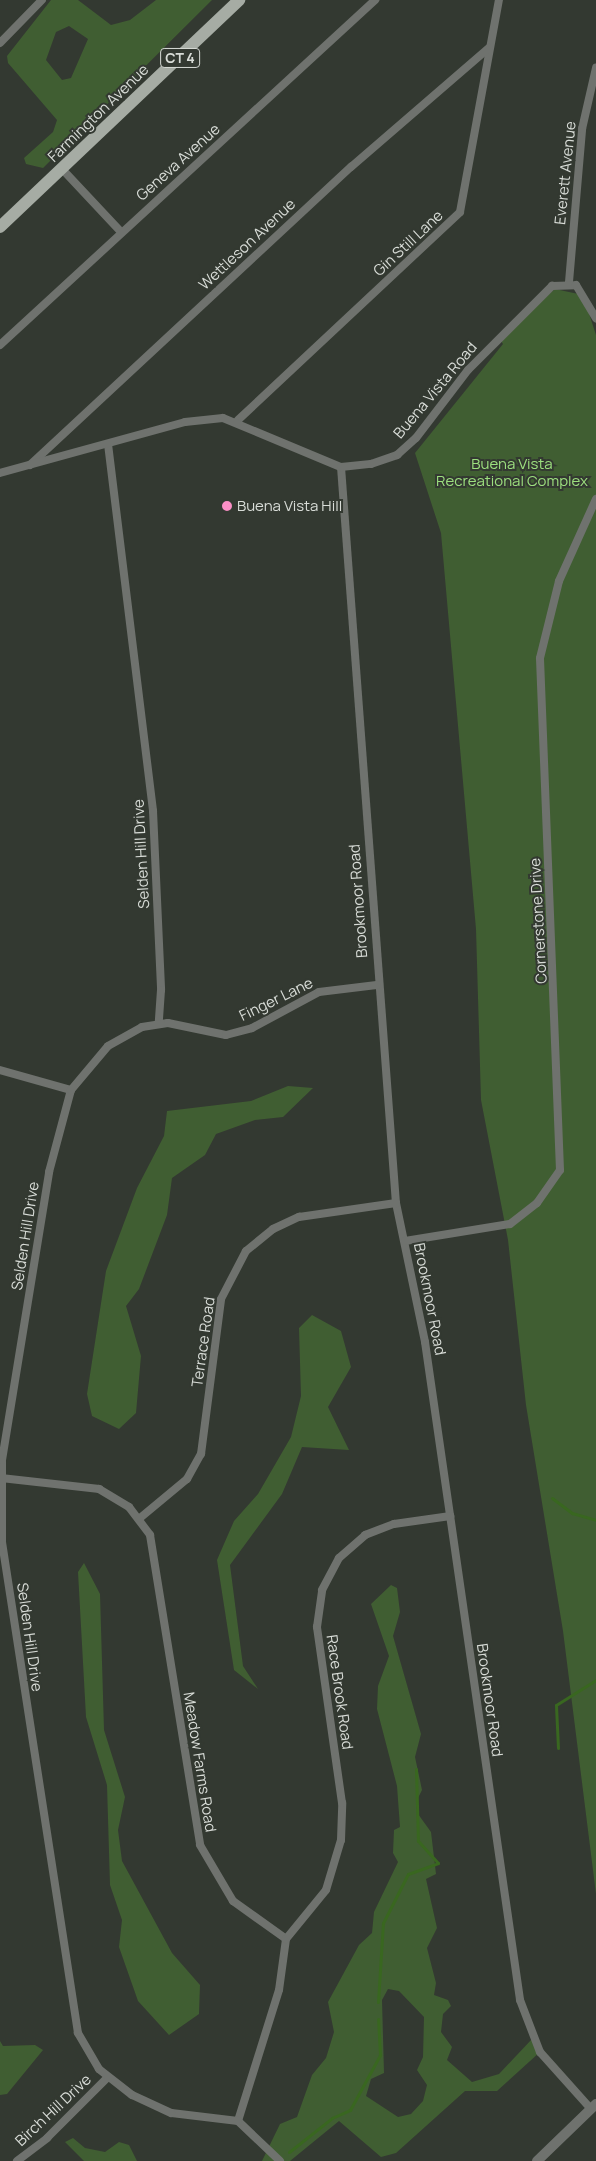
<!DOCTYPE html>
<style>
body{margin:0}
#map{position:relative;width:596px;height:2161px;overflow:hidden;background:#333931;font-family:Manrope,sans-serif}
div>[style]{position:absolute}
.green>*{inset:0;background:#405e32}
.stream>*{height:3px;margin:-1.5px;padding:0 1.5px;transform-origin:1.5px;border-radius:1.5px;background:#396720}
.minor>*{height:8px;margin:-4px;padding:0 4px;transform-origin:4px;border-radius:4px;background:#6f726e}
.tertiary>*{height:10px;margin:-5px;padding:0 5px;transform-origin:5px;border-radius:5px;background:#6f726e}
.primary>*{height:12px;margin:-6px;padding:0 6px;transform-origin:6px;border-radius:6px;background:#a6aca4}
.dots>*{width:14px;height:14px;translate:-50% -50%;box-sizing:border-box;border:2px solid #333931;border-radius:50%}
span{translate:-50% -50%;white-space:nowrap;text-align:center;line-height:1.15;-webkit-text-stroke:4px #333931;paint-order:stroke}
.shield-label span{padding:1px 4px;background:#333931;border:1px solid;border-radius:4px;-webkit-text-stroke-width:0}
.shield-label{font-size:14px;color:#d8dcd7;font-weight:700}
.street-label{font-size:15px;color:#d8dcd7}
.park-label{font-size:15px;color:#9cdf7e}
.poi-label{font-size:15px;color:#d8dcd7}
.left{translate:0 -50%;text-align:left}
</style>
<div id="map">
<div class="green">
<i style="clip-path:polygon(evenodd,51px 0,78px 0,111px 25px,130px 20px,156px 0,212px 0,43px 168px,26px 164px,24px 158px,53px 132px,57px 120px,8px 63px,7px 56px,51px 0,69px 26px,88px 39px,71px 78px,62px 80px,46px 60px,56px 32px,69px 26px)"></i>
<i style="clip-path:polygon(555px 289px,583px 295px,596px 335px,596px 1894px,563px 1631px,526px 1405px,508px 1240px,481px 1100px,476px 929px,441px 533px,415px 453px,503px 344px,499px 338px)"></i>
<i style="clip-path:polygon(288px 1086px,313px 1088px,283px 1117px,255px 1120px,216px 1134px,205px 1155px,172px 1178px,167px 1215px,139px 1289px,126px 1306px,141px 1356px,136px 1413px,119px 1429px,92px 1416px,87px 1394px,106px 1271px,137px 1188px,164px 1136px,167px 1111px,251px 1101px)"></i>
<i style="clip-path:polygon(312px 1315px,341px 1331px,351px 1367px,328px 1407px,349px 1450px,302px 1447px,282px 1494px,230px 1565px,243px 1666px,258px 1689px,234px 1670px,217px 1560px,234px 1521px,258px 1494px,291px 1437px,301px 1396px,299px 1328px)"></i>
<i style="clip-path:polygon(84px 1563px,100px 1594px,104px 1730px,125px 1797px,118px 1830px,122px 1861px,172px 1953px,200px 1985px,199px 2014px,169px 2035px,138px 2001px,119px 1947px,122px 1920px,110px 1885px,107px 1785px,86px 1717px,78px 1572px)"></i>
<i style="clip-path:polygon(evenodd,391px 1585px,397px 1588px,400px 1612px,393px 1636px,421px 1734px,415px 1757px,422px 1790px,417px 1800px,418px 1814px,431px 1832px,436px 1874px,426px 1879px,437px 1928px,427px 1948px,436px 1983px,434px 1995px,448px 2000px,451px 2006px,443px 2014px,441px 2032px,452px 2047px,447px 2060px,472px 2082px,499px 2074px,532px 2039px,540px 2052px,497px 2091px,465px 2091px,396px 2153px,381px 2157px,339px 2121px,290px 2161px,262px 2161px,280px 2124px,297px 2117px,312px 2075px,326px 2058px,334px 2032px,328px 2002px,359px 1945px,372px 1933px,374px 1912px,398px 1862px,393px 1853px,394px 1830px,400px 1827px,397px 1786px,377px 1709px,378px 1686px,389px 1656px,371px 1604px,391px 1585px,388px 1989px,399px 1991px,424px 2017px,423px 2057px,417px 2070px,427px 2085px,423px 2101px,411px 2114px,398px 2117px,366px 2096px,371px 2079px,384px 2073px,382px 2000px,388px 1989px)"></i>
<i style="clip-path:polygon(0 2041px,3px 2046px,35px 2045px,43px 2050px,7px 2094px,0 2095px)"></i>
<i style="clip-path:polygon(73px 2138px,85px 2148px,105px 2152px,119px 2142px,129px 2145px,137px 2161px,84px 2161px,65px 2142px)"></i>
</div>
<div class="stream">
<i style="left:552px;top:1498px;width:25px;rotate:37deg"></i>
<i style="left:572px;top:1513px;width:25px;rotate:16deg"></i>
<i style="left:558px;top:1748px;width:43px;rotate:-92.7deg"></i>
<i style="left:556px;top:1705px;width:47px;rotate:-32deg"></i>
<i style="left:378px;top:2002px;width:79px;rotate:-86.4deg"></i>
<i style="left:383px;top:1923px;width:55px;rotate:-63deg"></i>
<i style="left:408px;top:1874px;width:32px;rotate:-20deg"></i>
<i style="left:438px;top:1863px;width:30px;rotate:-132deg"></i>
<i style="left:418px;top:1841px;width:72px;rotate:-91.6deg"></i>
<i style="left:289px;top:2152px;width:55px;rotate:-38.3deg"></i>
<i style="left:332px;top:2118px;width:20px;rotate:-24deg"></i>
<i style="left:350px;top:2110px;width:63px;rotate:-61.4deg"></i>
<i style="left:380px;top:2055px;width:36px;rotate:-93deg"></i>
</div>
<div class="minor">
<i style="left:0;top:43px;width:60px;rotate:-45.7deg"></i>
<i style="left:63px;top:170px;width:85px;rotate:46.9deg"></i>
<i style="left:569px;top:282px;width:154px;rotate:-85.1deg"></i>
<i style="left:582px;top:129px;width:63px;rotate:-77.1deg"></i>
<i style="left:0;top:345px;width:510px;rotate:-42.61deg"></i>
<i style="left:238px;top:420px;width:304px;rotate:-43.1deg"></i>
<i style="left:460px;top:212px;width:216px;rotate:-79.6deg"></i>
<i style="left:108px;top:444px;width:370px;rotate:83deg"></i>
<i style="left:153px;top:811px;width:179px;rotate:87.4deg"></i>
<i style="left:161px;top:990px;width:32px;rotate:94deg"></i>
<i style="left:30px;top:465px;width:438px;rotate:-42.9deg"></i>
<i style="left:351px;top:167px;width:182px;rotate:-40.8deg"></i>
<i style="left:341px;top:467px;width:738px;rotate:85.73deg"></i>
<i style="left:396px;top:1203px;width:142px;rotate:78.2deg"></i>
<i style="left:425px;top:1342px;width:665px;rotate:81.78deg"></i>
<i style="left:520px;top:2000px;width:56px;rotate:69deg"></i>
<i style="left:540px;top:2052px;width:76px;rotate:48.2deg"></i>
<i style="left:0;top:473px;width:192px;rotate:-15.4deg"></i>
<i style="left:185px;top:422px;width:38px;rotate:-6deg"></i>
<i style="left:223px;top:418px;width:128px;rotate:22.6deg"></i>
<i style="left:341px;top:467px;width:30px;rotate:-6deg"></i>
<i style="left:371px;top:464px;width:28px;rotate:-19deg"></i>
<i style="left:397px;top:455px;width:25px;rotate:-42deg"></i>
<i style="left:416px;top:438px;width:86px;rotate:-52.6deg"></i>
<i style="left:468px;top:370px;width:119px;rotate:-45deg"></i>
<i style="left:552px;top:286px;width:24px;rotate:-2deg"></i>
<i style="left:576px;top:285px;width:39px;rotate:59deg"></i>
<i style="left:0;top:1070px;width:74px;rotate:15.7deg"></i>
<i style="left:405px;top:1241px;width:106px;rotate:-9.2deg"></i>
<i style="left:510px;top:1224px;width:34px;rotate:-38deg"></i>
<i style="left:537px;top:1203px;width:40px;rotate:-55.1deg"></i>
<i style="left:560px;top:1170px;width:512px;rotate:-92.24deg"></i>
<i style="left:540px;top:658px;width:79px;rotate:-76.1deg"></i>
<i style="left:559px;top:581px;width:90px;rotate:-65.7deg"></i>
<i style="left:1px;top:1478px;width:99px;rotate:6.4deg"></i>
<i style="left:99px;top:1489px;width:35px;rotate:31deg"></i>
<i style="left:129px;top:1507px;width:35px;rotate:53deg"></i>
<i style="left:150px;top:1535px;width:314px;rotate:80.8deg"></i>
<i style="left:200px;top:1845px;width:65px;rotate:59.5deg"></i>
<i style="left:233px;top:1901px;width:65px;rotate:35.6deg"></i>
<i style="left:286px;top:1939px;width:51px;rotate:97.8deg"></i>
<i style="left:279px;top:1990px;width:137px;rotate:107.4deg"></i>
<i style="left:140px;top:1518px;width:61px;rotate:-39.7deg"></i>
<i style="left:187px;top:1479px;width:29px;rotate:-61deg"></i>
<i style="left:201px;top:1454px;width:156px;rotate:-82.6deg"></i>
<i style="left:221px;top:1299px;width:54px;rotate:-62.5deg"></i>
<i style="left:246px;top:1251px;width:35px;rotate:-39deg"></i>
<i style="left:273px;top:1229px;width:29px;rotate:-25deg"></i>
<i style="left:299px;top:1217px;width:98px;rotate:-8.2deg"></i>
<i style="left:286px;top:1939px;width:63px;rotate:-50.8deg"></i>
<i style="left:326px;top:1890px;width:52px;rotate:-73.3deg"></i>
<i style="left:341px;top:1840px;width:37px;rotate:-88deg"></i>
<i style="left:342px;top:1803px;width:178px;rotate:-98.1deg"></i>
<i style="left:317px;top:1627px;width:37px;rotate:-82deg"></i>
<i style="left:322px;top:1590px;width:36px;rotate:-62deg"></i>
<i style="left:339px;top:1558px;width:35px;rotate:-41deg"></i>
<i style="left:365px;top:1535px;width:31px;rotate:-21deg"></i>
<i style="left:394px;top:1524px;width:57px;rotate:-8.1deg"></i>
<i style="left:17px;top:2161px;width:38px;rotate:-37deg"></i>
<i style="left:47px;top:2138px;width:85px;rotate:-45deg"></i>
<i style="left:280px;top:2161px;width:58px;rotate:-136.4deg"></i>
<i style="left:238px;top:2121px;width:67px;rotate:-173.2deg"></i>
<i style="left:171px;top:2113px;width:43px;rotate:-155.2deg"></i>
<i style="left:132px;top:2095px;width:42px;rotate:-141.8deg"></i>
<i style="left:99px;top:2069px;width:42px;rotate:-120.3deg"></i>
<i style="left:78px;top:2033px;width:498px;rotate:-98.8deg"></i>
<i style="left:2px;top:1541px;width:81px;rotate:-90deg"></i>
<i style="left:2px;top:1460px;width:292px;rotate:-80.7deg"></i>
<i style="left:49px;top:1172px;width:85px;rotate:-75deg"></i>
<i style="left:71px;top:1090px;width:57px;rotate:-49.9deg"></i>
<i style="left:108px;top:1046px;width:39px;rotate:-29deg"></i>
<i style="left:142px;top:1027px;width:26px;rotate:-9deg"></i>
<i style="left:168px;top:1023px;width:59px;rotate:11.7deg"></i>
<i style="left:226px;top:1035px;width:27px;rotate:-15deg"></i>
<i style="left:252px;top:1028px;width:76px;rotate:-28.2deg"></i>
<i style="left:319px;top:992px;width:58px;rotate:-6.9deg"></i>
</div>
<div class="tertiary">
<i style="left:537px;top:2161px;width:82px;rotate:-44deg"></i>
</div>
<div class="primary">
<i style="left:0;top:227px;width:330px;rotate:-43.5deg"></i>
</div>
<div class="dots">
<i style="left:227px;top:506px;background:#fb8fc6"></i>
</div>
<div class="shield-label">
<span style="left:180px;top:58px">CT 4</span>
</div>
<div class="street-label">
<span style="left:98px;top:113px;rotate:-44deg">Farmington Avenue</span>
<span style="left:178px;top:162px;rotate:-42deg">Geneva Avenue</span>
<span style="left:565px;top:173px;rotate:-84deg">Everett Avenue</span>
<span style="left:408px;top:243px;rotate:-43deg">Gin Still Lane</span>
<span style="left:247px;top:244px;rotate:-43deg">Wettleson Avenue</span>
<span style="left:435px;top:390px;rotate:-50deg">Buena Vista Road</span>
<span style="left:141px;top:854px;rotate:-93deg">Selden Hill Drive</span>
<span style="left:358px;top:901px;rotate:-94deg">Brookmoor Road</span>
<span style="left:538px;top:921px;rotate:-93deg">Cornerstone Drive</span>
<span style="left:276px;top:999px;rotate:-26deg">Finger Lane</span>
<span style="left:25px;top:1236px;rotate:-81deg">Selden Hill Drive</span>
<span style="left:430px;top:1299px;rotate:79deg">Brookmoor Road</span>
<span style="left:203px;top:1342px;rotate:-82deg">Terrace Road</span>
<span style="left:30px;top:1637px;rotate:82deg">Selden Hill Drive</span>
<span style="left:340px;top:1692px;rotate:82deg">Race Brook Road</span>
<span style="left:490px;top:1700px;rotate:82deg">Brookmoor Road</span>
<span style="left:200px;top:1762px;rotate:81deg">Meadow Farms Road</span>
<span style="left:53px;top:2110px;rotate:-43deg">Birch Hill Drive</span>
</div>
<div class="park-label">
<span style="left:512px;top:472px">Buena Vista<br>Recreational Complex</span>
</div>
<div class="poi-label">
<span class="left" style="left:237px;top:506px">Buena Vista Hill</span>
</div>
</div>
